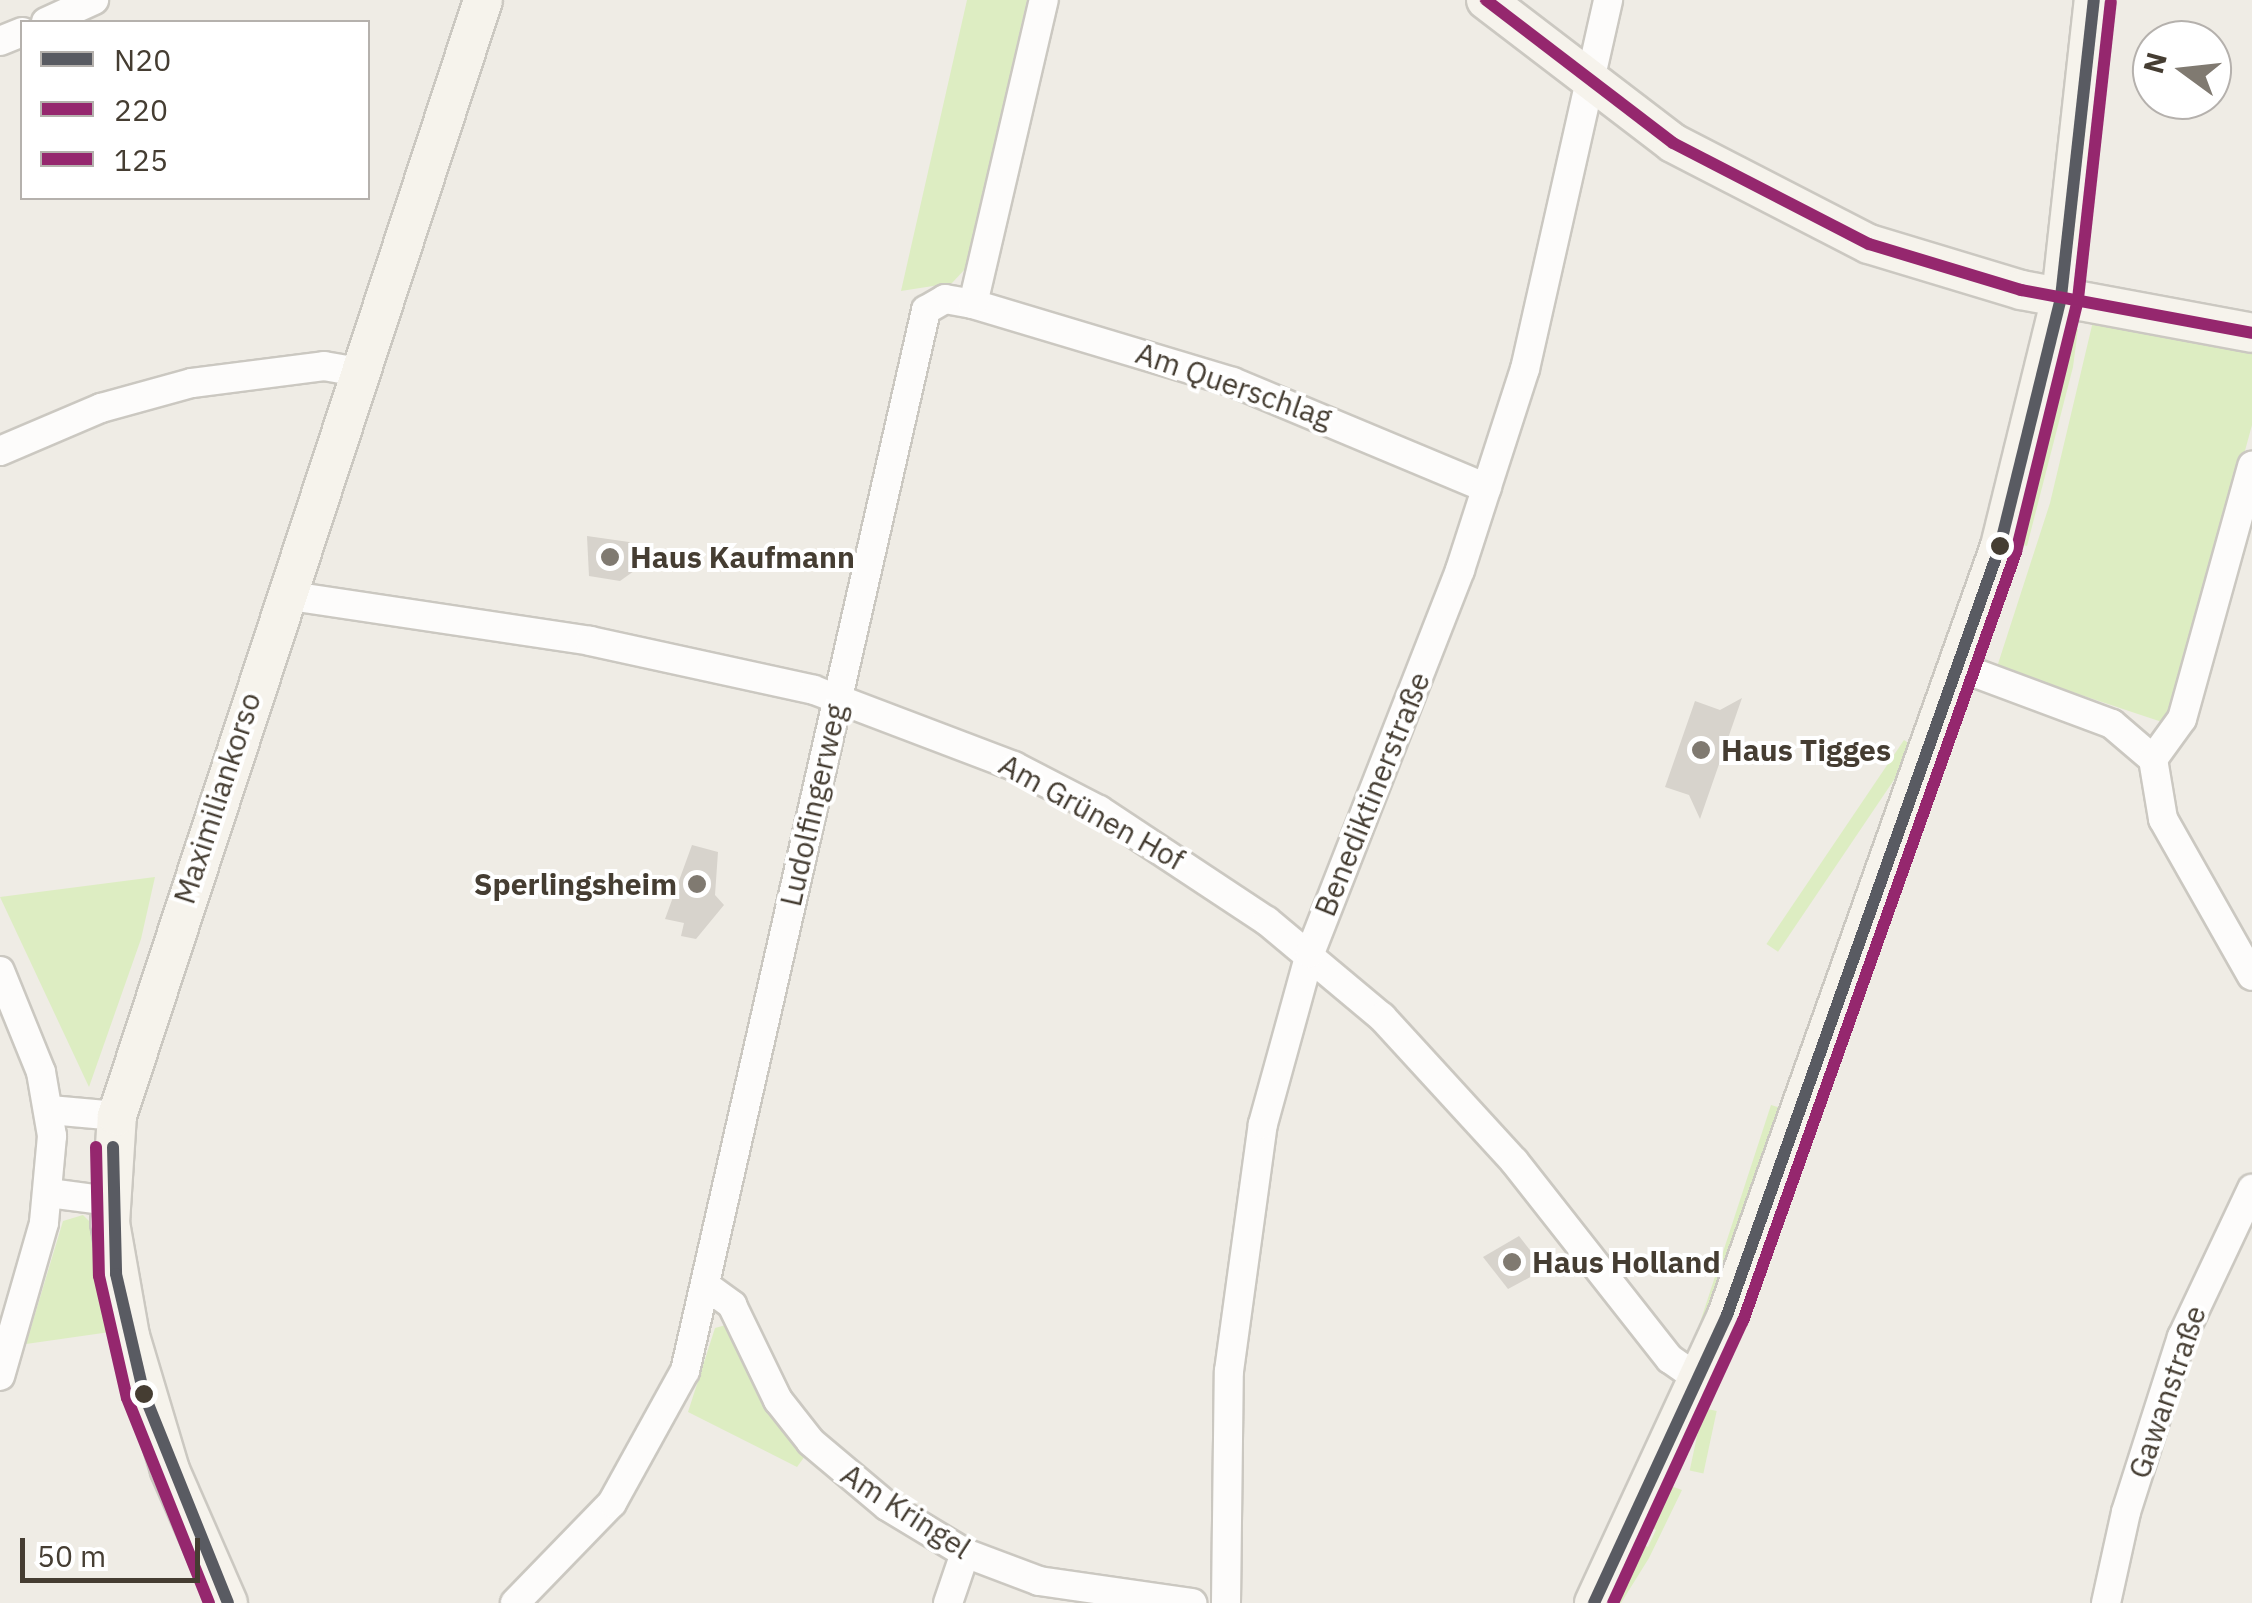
<!DOCTYPE html>
<meta charset="utf-8">
<style>
body{margin:0}
#map{position:relative;width:2252px;height:1603px;overflow:hidden;background:#efece5;font-family:"IBM Plex Sans",sans-serif}
div>[style]{position:absolute}
.green>*{inset:0;background:#ddedc2;transform-origin:0 0}
.building>*{inset:0;background:#d7d3cc}
.roads{filter:drop-shadow(2px 0 #cbc8c1) drop-shadow(-2px 0 #cbc8c1) drop-shadow(0 2px #cbc8c1) drop-shadow(0 -2px #cbc8c1)}
.street>*{height:28px;margin:-14px;padding:0 14px;transform-origin:14px;border-radius:14px;background:#fdfcfb}
.secondary>*{height:38px;margin:-19px;padding:0 19px;transform-origin:19px;border-radius:19px;background:#f6f3ec}
.bus-1>*{height:12px;margin:-6px;padding:0 6px;transform-origin:6px;border-radius:6px;background:#595b62}
.bus-2>*{height:12px;margin:-6px;padding:0 6px;transform-origin:6px;border-radius:6px;background:#95276e}
.bus-3>*{height:12px;margin:-6px;padding:0 6px;transform-origin:6px;border-radius:6px;background:#95276e}
.dots>*{width:28px;height:28px;translate:-50% -50%;box-sizing:border-box;border:5px solid #fff;border-radius:50%}
span{translate:-50% -50%;white-space:nowrap;text-align:center;line-height:1.15;-webkit-text-stroke:8px #fff;paint-order:stroke}
.street-label{font-size:30px;color:#453d32}
.poi-label{font-size:30px;color:#453d32;font-weight:700}
.left{translate:0 -50%;text-align:left}
.right{translate:-100% -50%;text-align:right}
.legend{position:absolute;left:20px;top:20px;width:350px;height:180px;box-sizing:border-box;background:#fff;border:2px solid #b5b1ad;margin:0;padding:12px 18px;list-style:none;font-size:30px;color:#453d32}
.legend li{display:flex;align-items:center;gap:20px;height:50px}
.legend b{width:50px;border:2px solid #b5b1ad}
.north{position:absolute;left:2132px;top:20px;width:100px;height:100px;box-sizing:border-box;background:#fff;border:2px solid #b5b1ad;border-radius:50%;rotate:285deg;font-size:28px;font-weight:700;line-height:40px;text-align:center;color:#453d32}
.north::after{content:'';display:block;margin:auto;width:35px;height:45px;background:#807a71;clip-path:polygon(50% 0,100% 100%,50% 72%,0 100%)}
.scale{position:absolute;left:20px;top:1538px;width:180px;height:45px;box-sizing:border-box;border:5px solid #453d32;border-top:0;padding-left:12px;font-size:30px;line-height:35px;white-space:nowrap;color:#453d32;-webkit-text-stroke:8px #fff;paint-order:stroke}
</style>
<div id="map">
<div class="green">
<i style="clip-path:polygon(967px 0,1027px 0,966px 268px,952px 283px,901px 291px)"></i>
<i style="clip-path:polygon(2094px 317px,2252px 347px,2252px 425px,2174px 711px,2165px 723px,1997px 667px,2050px 503px)"></i>
<i style="clip-path:polygon(2068px 327px,2078px 329px,2073px 367px,2027px 546px,2014px 543px)"></i>
<i style="left:1904px;top:740px;width:14px;height:246px;rotate:34deg"></i>
<i style="clip-path:polygon(155px 877px,141px 939px,89px 1087px,0 897px)"></i>
<i style="clip-path:polygon(1771px 1105px,1787px 1110px,1706px 1333px,1694px 1341px)"></i>
<i style="clip-path:polygon(83px 1215px,93px 1225px,110px 1332px,26px 1344px,63px 1221px)"></i>
<i style="clip-path:polygon(726px 1325px,805px 1456px,797px 1467px,688px 1412px,715px 1328px)"></i>
<i style="left:1703px;top:1408px;width:14px;height:64px;rotate:12deg"></i>
<i style="clip-path:polygon(1668px 1485px,1682px 1490px,1649px 1558px,1621px 1603px,1608px 1603px,1640px 1543px,1648px 1547px,1656px 1530px,1648px 1526px)"></i>
</div>
<div class="building">
<i style="clip-path:polygon(587px 536px,629px 542px,637px 551px,634px 571px,620px 581px,589px 576px)"></i>
<i style="clip-path:polygon(1742px 698px,1700px 819px,1689px 795px,1665px 787px,1695px 701px,1720px 710px)"></i>
<i style="clip-path:polygon(692px 845px,718px 852px,715px 895px,724px 905px,696px 939px,681px 936px,684px 923px,665px 919px)"></i>
<i style="clip-path:polygon(1519px 1236px,1537px 1259px,1534px 1275px,1508px 1289px,1483px 1257px)"></i>
</div>
<div class="roads">
<div class="street">
<i style="left:46px;top:22px;width:53px;rotate:-24.6deg"></i>
<i style="left:0;top:41px;width:24px;rotate:-22deg"></i>
<i style="left:973px;top:304px;width:271px;rotate:16.7deg"></i>
<i style="left:1233px;top:382px;width:275px;rotate:22.7deg"></i>
<i style="left:0;top:451px;width:110px;rotate:-23.1deg"></i>
<i style="left:101px;top:408px;width:94px;rotate:-15.4deg"></i>
<i style="left:192px;top:383px;width:133px;rotate:-7.3deg"></i>
<i style="left:324px;top:366px;width:34px;rotate:10deg"></i>
<i style="left:284px;top:595px;width:309px;rotate:8.5deg"></i>
<i style="left:590px;top:641px;width:229px;rotate:12.3deg"></i>
<i style="left:814px;top:690px;width:214px;rotate:20.8deg"></i>
<i style="left:1014px;top:766px;width:96px;rotate:27.4deg"></i>
<i style="left:1099px;top:810px;width:201px;rotate:33.5deg"></i>
<i style="left:1267px;top:921px;width:150px;rotate:39.9deg"></i>
<i style="left:1382px;top:1017px;width:195px;rotate:47.5deg"></i>
<i style="left:1514px;top:1161px;width:252px;rotate:51.8deg"></i>
<i style="left:1670px;top:1359px;width:38px;rotate:35deg"></i>
<i style="left:1959px;top:667px;width:163px;rotate:20.4deg"></i>
<i style="left:2112px;top:724px;width:54px;rotate:40.5deg"></i>
<i style="left:2153px;top:759px;width:61px;rotate:80.5deg"></i>
<i style="left:2163px;top:819px;width:180px;rotate:60.5deg"></i>
<i style="left:2153px;top:759px;width:49px;rotate:-54.1deg"></i>
<i style="left:2182px;top:719px;width:263px;rotate:-74.5deg"></i>
<i style="left:0;top:971px;width:109px;rotate:67.9deg"></i>
<i style="left:41px;top:1072px;width:65px;rotate:80.2deg"></i>
<i style="left:52px;top:1136px;width:87px;rotate:95.3deg"></i>
<i style="left:44px;top:1223px;width:159px;rotate:106deg"></i>
<i style="left:50px;top:1110px;width:67px;rotate:5.1deg"></i>
<i style="left:49px;top:1193px;width:62px;rotate:7.5deg"></i>
<i style="left:709px;top:1288px;width:29px;rotate:36deg"></i>
<i style="left:732px;top:1305px;width:106px;rotate:64.2deg"></i>
<i style="left:778px;top:1400px;width:53px;rotate:51.8deg"></i>
<i style="left:811px;top:1442px;width:99px;rotate:40.1deg"></i>
<i style="left:887px;top:1506px;width:91px;rotate:31.1deg"></i>
<i style="left:965px;top:1553px;width:79px;rotate:20.7deg"></i>
<i style="left:1039px;top:1581px;width:155px;rotate:8.2deg"></i>
<i style="left:515px;top:1603px;width:139px;rotate:-45.9deg"></i>
<i style="left:612px;top:1503px;width:151px;rotate:-61.1deg"></i>
<i style="left:685px;top:1371px;width:1088px;rotate:-77.2deg"></i>
<i style="left:926px;top:310px;width:22px;rotate:-30deg"></i>
<i style="left:945px;top:299px;width:28px;rotate:10deg"></i>
<i style="left:973px;top:304px;width:312px;rotate:-76.9deg"></i>
<i style="left:948px;top:1603px;width:53px;rotate:-71.2deg"></i>
<i style="left:1226px;top:1603px;width:232px;rotate:-89.3deg"></i>
<i style="left:1229px;top:1371px;width:249px;rotate:-82.2deg"></i>
<i style="left:1263px;top:1124px;width:177px;rotate:-74.6deg"></i>
<i style="left:1310px;top:953px;width:411px;rotate:-68.6deg"></i>
<i style="left:1460px;top:570px;width:211px;rotate:-72.1deg"></i>
<i style="left:1525px;top:369px;width:378px;rotate:-77.3deg"></i>
<i style="left:2106px;top:1603px;width:93px;rotate:-77.6deg"></i>
<i style="left:2126px;top:1512px;width:184px;rotate:-72.3deg"></i>
<i style="left:2182px;top:1337px;width:164px;rotate:-64.7deg"></i>
</div>
<div class="secondary">
<i style="left:1486px;top:0;width:235px;rotate:37.4deg"></i>
<i style="left:1673px;top:143px;width:220px;rotate:27.3deg"></i>
<i style="left:1869px;top:244px;width:159px;rotate:16.8deg"></i>
<i style="left:2021px;top:290px;width:235px;rotate:10.5deg"></i>
<i style="left:228px;top:1603px;width:145px;rotate:-113.6deg"></i>
<i style="left:170px;top:1470px;width:140px;rotate:-106.6deg"></i>
<i style="left:130px;top:1336px;width:115px;rotate:-100deg"></i>
<i style="left:110px;top:1223px;width:107px;rotate:-86.3deg"></i>
<i style="left:117px;top:1116px;width:1174px;rotate:-71.84deg"></i>
<i style="left:1594px;top:1603px;width:317px;rotate:-65.2deg"></i>
<i style="left:1727px;top:1315px;width:816px;rotate:-70.45deg"></i>
<i style="left:2000px;top:546px;width:256px;rotate:-76.2deg"></i>
<i style="left:2061px;top:297px;width:299px;rotate:-83.7deg"></i>
</div>
</div>
<div class="bus-1">
<i style="left:113px;top:1147px;width:127px;rotate:88.6deg"></i>
<i style="left:116px;top:1274px;width:123px;rotate:76.9deg"></i>
<i style="left:144px;top:1394px;width:225px;rotate:68.1deg"></i>
<i style="left:1594px;top:1603px;width:317px;rotate:-65.2deg"></i>
<i style="left:1727px;top:1315px;width:816px;rotate:-70.45deg"></i>
<i style="left:2000px;top:546px;width:256px;rotate:-76.2deg"></i>
<i style="left:2061px;top:297px;width:299px;rotate:-83.7deg"></i>
</div>
<div class="bus-2">
<i style="left:96px;top:1147px;width:129px;rotate:88.7deg"></i>
<i style="left:99px;top:1276px;width:125px;rotate:77.1deg"></i>
<i style="left:127px;top:1398px;width:221px;rotate:68.2deg"></i>
<i style="left:1613px;top:1603px;width:311px;rotate:-65.3deg"></i>
<i style="left:1743px;top:1321px;width:816px;rotate:-70.45deg"></i>
<i style="left:2016px;top:552px;width:260px;rotate:-76.2deg"></i>
<i style="left:2078px;top:299px;width:299px;rotate:-83.7deg"></i>
</div>
<div class="bus-3">
<i style="left:1486px;top:0;width:235px;rotate:37.4deg"></i>
<i style="left:1673px;top:143px;width:220px;rotate:27.3deg"></i>
<i style="left:1869px;top:244px;width:159px;rotate:16.8deg"></i>
<i style="left:2021px;top:290px;width:235px;rotate:10.5deg"></i>
</div>
<div class="dots">
<i style="left:2000px;top:546px;background:#453d32"></i>
<i style="left:610px;top:557px;background:#807a71"></i>
<i style="left:1701px;top:750px;background:#807a71"></i>
<i style="left:697px;top:884px;background:#807a71"></i>
<i style="left:1512px;top:1262px;background:#807a71"></i>
<i style="left:144px;top:1394px;background:#453d32"></i>
</div>
<div class="street-label">
<span style="left:1234px;top:385px;rotate:19deg">Am Querschlag</span>
<span style="left:1372px;top:794px;rotate:-68deg">Benediktinerstraße</span>
<span style="left:217px;top:798px;rotate:-72deg">Maximiliankorso</span>
<span style="left:813px;top:805px;rotate:-77deg">Ludolfingerweg</span>
<span style="left:1092px;top:812px;rotate:29deg">Am Grünen Hof</span>
<span style="left:2167px;top:1392px;rotate:-71deg">Gawanstraße</span>
<span style="left:906px;top:1511px;rotate:33deg">Am Kringel</span>
</div>
<div class="poi-label">
<span class="left" style="left:630px;top:557px">Haus Kaufmann</span>
<span class="left" style="left:1721px;top:750px">Haus Tigges</span>
<span class="right" style="left:677px;top:884px">Sperlingsheim</span>
<span class="left" style="left:1532px;top:1262px">Haus Holland</span>
</div>
<ul class="legend">
<li><b style="height:12px;background:#595b62"></b>N20</li>
<li><b style="height:12px;background:#95276e"></b>220</li>
<li><b style="height:12px;background:#95276e"></b>125</li>
</ul>
<div class="north">N</div>
<div class="scale">50 m</div>
</div>
